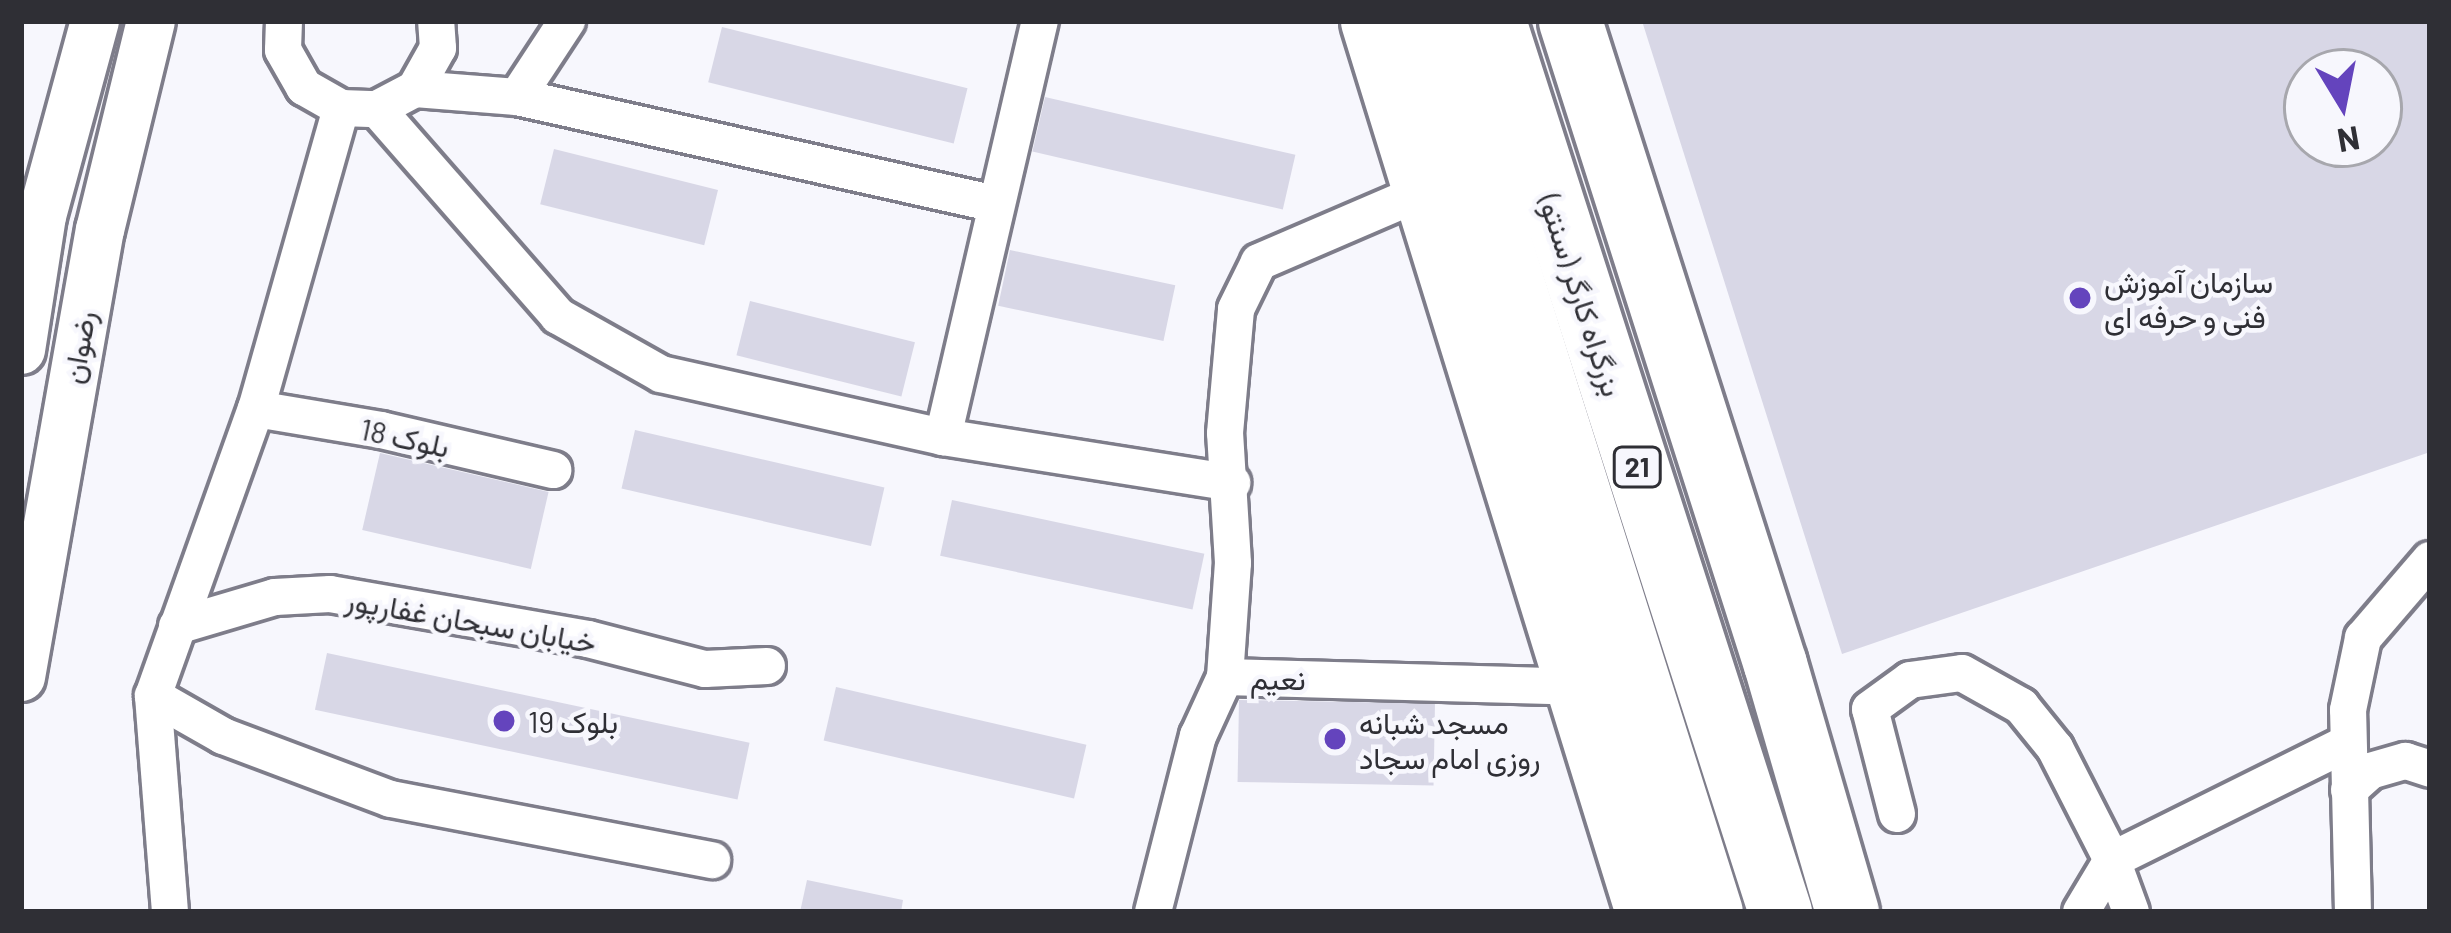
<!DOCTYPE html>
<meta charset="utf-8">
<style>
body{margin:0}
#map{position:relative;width:2451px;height:933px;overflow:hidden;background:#f7f7fd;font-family:Barlow,Vazirmatn,sans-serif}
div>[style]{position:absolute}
.building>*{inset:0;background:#d8d7e6;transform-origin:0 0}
.roads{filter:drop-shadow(3px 0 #7e7d8a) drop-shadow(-3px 0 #7e7d8a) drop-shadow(0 3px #7e7d8a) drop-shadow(0 -3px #7e7d8a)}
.street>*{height:36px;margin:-18px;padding:0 18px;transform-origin:18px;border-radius:18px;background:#fff}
.secondary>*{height:48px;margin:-24px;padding:0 24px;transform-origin:24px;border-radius:24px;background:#fff}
.highway>*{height:63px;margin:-31.5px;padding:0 31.5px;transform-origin:31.5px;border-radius:31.5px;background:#fff}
.dots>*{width:33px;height:33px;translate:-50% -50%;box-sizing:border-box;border:6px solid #f7f7fd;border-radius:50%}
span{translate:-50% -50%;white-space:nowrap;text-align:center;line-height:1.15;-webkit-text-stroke:9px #f7f7fd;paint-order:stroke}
.shield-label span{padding:3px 9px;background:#f7f7fd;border:3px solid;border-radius:9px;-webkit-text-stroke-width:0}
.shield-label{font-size:27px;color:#2f2f35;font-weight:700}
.poi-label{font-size:30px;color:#2f2f35}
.left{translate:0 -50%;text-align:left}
.street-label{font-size:30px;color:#2f2f35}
.frame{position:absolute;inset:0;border:24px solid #2f2f35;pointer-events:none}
.north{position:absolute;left:2283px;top:48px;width:120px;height:120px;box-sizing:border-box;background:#f7f7fd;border:3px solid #a7a7ad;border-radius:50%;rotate:170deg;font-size:33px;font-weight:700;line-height:48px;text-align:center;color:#2f2f35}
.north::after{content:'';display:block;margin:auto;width:42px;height:54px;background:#6444bd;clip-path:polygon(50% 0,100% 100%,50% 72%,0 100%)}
</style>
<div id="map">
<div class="building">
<i style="clip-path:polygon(evenodd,1642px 21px,2430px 21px,2430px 452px,1842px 654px,1642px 21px,2307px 72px,2379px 72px,2379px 144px,2307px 144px,2307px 72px)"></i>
<i style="left:722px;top:27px;width:253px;height:57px;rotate:14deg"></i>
<i style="left:1045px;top:97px;width:257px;height:56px;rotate:13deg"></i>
<i style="left:554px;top:149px;width:169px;height:57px;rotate:14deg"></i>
<i style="left:1010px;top:250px;width:169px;height:57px;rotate:12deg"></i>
<i style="left:750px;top:301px;width:170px;height:56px;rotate:14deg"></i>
<i style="left:635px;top:430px;width:256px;height:60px;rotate:13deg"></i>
<i style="left:380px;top:453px;width:173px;height:79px;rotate:13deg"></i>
<i style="left:952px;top:500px;width:258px;height:57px;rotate:12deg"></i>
<i style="left:327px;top:653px;width:432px;height:58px;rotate:12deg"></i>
<i style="left:836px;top:687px;width:257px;height:55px;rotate:13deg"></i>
<i style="left:1239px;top:700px;width:196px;height:82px;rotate:1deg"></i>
<i style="clip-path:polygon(807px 880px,903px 900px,901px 912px,800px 912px)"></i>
</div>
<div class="roads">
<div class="street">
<i style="left:284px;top:21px;width:29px;rotate:92deg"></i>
<i style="left:283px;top:50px;width:43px;rotate:60.4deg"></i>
<i style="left:304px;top:87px;width:43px;rotate:29.6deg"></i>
<i style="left:341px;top:108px;width:36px;rotate:2deg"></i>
<i style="left:377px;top:109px;width:43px;rotate:-27.8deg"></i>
<i style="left:415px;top:89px;width:47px;rotate:-60.7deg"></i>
<i style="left:438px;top:48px;width:27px;rotate:-94deg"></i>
<i style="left:415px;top:89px;width:102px;rotate:4.5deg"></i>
<i style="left:517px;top:97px;width:489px;rotate:12.6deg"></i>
<i style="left:517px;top:97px;width:91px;rotate:-56.7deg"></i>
<i style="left:377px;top:109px;width:275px;rotate:48.8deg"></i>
<i style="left:558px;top:316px;width:118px;rotate:29.4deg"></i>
<i style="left:661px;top:374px;width:289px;rotate:12.6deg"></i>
<i style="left:943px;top:437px;width:293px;rotate:9deg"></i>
<i style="left:256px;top:409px;width:127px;rotate:9.5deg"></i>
<i style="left:381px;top:430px;width:177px;rotate:13.1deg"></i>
<i style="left:943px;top:437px;width:427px;rotate:-76.9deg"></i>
<i style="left:177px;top:626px;width:102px;rotate:-16.5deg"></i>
<i style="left:275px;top:597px;width:55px;rotate:-3.1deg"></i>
<i style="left:330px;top:594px;width:262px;rotate:9.9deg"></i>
<i style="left:588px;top:639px;width:121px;rotate:14.4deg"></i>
<i style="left:705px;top:669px;width:62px;rotate:-2.8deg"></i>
<i style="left:1225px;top:677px;width:114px;rotate:-86deg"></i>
<i style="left:1233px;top:563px;width:130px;rotate:-93.5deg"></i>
<i style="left:1225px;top:433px;width:124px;rotate:-84.9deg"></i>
<i style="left:1236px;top:309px;width:52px;rotate:-63.9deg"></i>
<i style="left:1259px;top:262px;width:180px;rotate:-23.3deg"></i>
<i style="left:153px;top:696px;width:81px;rotate:29.7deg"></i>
<i style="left:223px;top:736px;width:179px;rotate:20.6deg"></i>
<i style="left:391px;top:799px;width:327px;rotate:10.8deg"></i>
<i style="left:2349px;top:790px;width:28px;rotate:-42deg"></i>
<i style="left:2370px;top:771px;width:37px;rotate:-16deg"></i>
<i style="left:2406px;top:761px;width:25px;rotate:18deg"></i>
<i style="left:1897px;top:814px;width:108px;rotate:-104.4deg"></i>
<i style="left:1870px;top:709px;width:49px;rotate:-35.9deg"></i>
<i style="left:1910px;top:680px;width:52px;rotate:-7.7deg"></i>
<i style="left:1962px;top:673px;width:68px;rotate:29.2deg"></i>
<i style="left:2021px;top:706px;width:54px;rotate:51deg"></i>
<i style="left:2055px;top:748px;width:126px;rotate:63deg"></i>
<i style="left:2112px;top:860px;width:263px;rotate:-26.4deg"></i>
<i style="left:2112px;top:860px;width:55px;rotate:69.9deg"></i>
<i style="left:170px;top:912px;width:217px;rotate:-94.5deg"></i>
<i style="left:153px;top:696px;width:305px;rotate:-70.3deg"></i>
<i style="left:256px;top:409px;width:313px;rotate:-74.2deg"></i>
<i style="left:1153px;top:912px;width:182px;rotate:-75.7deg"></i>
<i style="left:1198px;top:736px;width:65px;rotate:-65.4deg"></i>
<i style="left:1225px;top:677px;width:352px;rotate:1.6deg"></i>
<i style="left:2081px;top:912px;width:61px;rotate:-59.2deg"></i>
<i style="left:2353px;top:912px;width:202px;rotate:-91.4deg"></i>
<i style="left:2348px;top:710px;width:74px;rotate:-78.2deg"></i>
<i style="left:2363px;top:638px;width:103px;rotate:-49.3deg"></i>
</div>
<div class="secondary">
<i style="left:21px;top:350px;width:136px;rotate:-81.1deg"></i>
<i style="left:42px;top:216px;width:202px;rotate:-74.8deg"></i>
<i style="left:21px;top:677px;width:454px;rotate:-80deg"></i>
<i style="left:100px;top:230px;width:215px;rotate:-76.3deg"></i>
</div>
<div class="highway">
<i style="left:1372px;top:21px;width:932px;rotate:72.85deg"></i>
<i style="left:1430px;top:21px;width:934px;rotate:72.5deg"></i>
<i style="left:1494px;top:21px;width:936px;rotate:72.2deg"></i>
<i style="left:1570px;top:21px;width:675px;rotate:72.32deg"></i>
<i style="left:1775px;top:664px;width:258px;rotate:73.8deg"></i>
</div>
</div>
<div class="dots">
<i style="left:2080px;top:298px;background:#6444bd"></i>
<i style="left:504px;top:721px;background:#6444bd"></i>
<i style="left:1335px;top:739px;background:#6444bd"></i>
</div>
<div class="shield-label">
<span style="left:1637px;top:467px">21</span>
</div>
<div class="poi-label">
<span class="left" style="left:2104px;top:298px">سازمان آموزش<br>فنی و حرفه ای</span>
<span class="left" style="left:528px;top:721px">بلوک 19</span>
<span class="left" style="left:1359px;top:739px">مسجد شبانه<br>روزی امام سجاد</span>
</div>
<div class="street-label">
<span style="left:1582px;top:295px;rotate:72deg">بزرگراه کارگر (سنتو)</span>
<span style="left:78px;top:347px;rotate:-80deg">رضوان</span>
<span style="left:405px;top:437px;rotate:12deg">بلوک 18</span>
<span style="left:471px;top:620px;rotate:10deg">خیابان سبحان غفارپور</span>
<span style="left:1278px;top:678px;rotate:1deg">نعیم</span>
</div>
<div class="frame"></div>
<div class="north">N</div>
</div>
